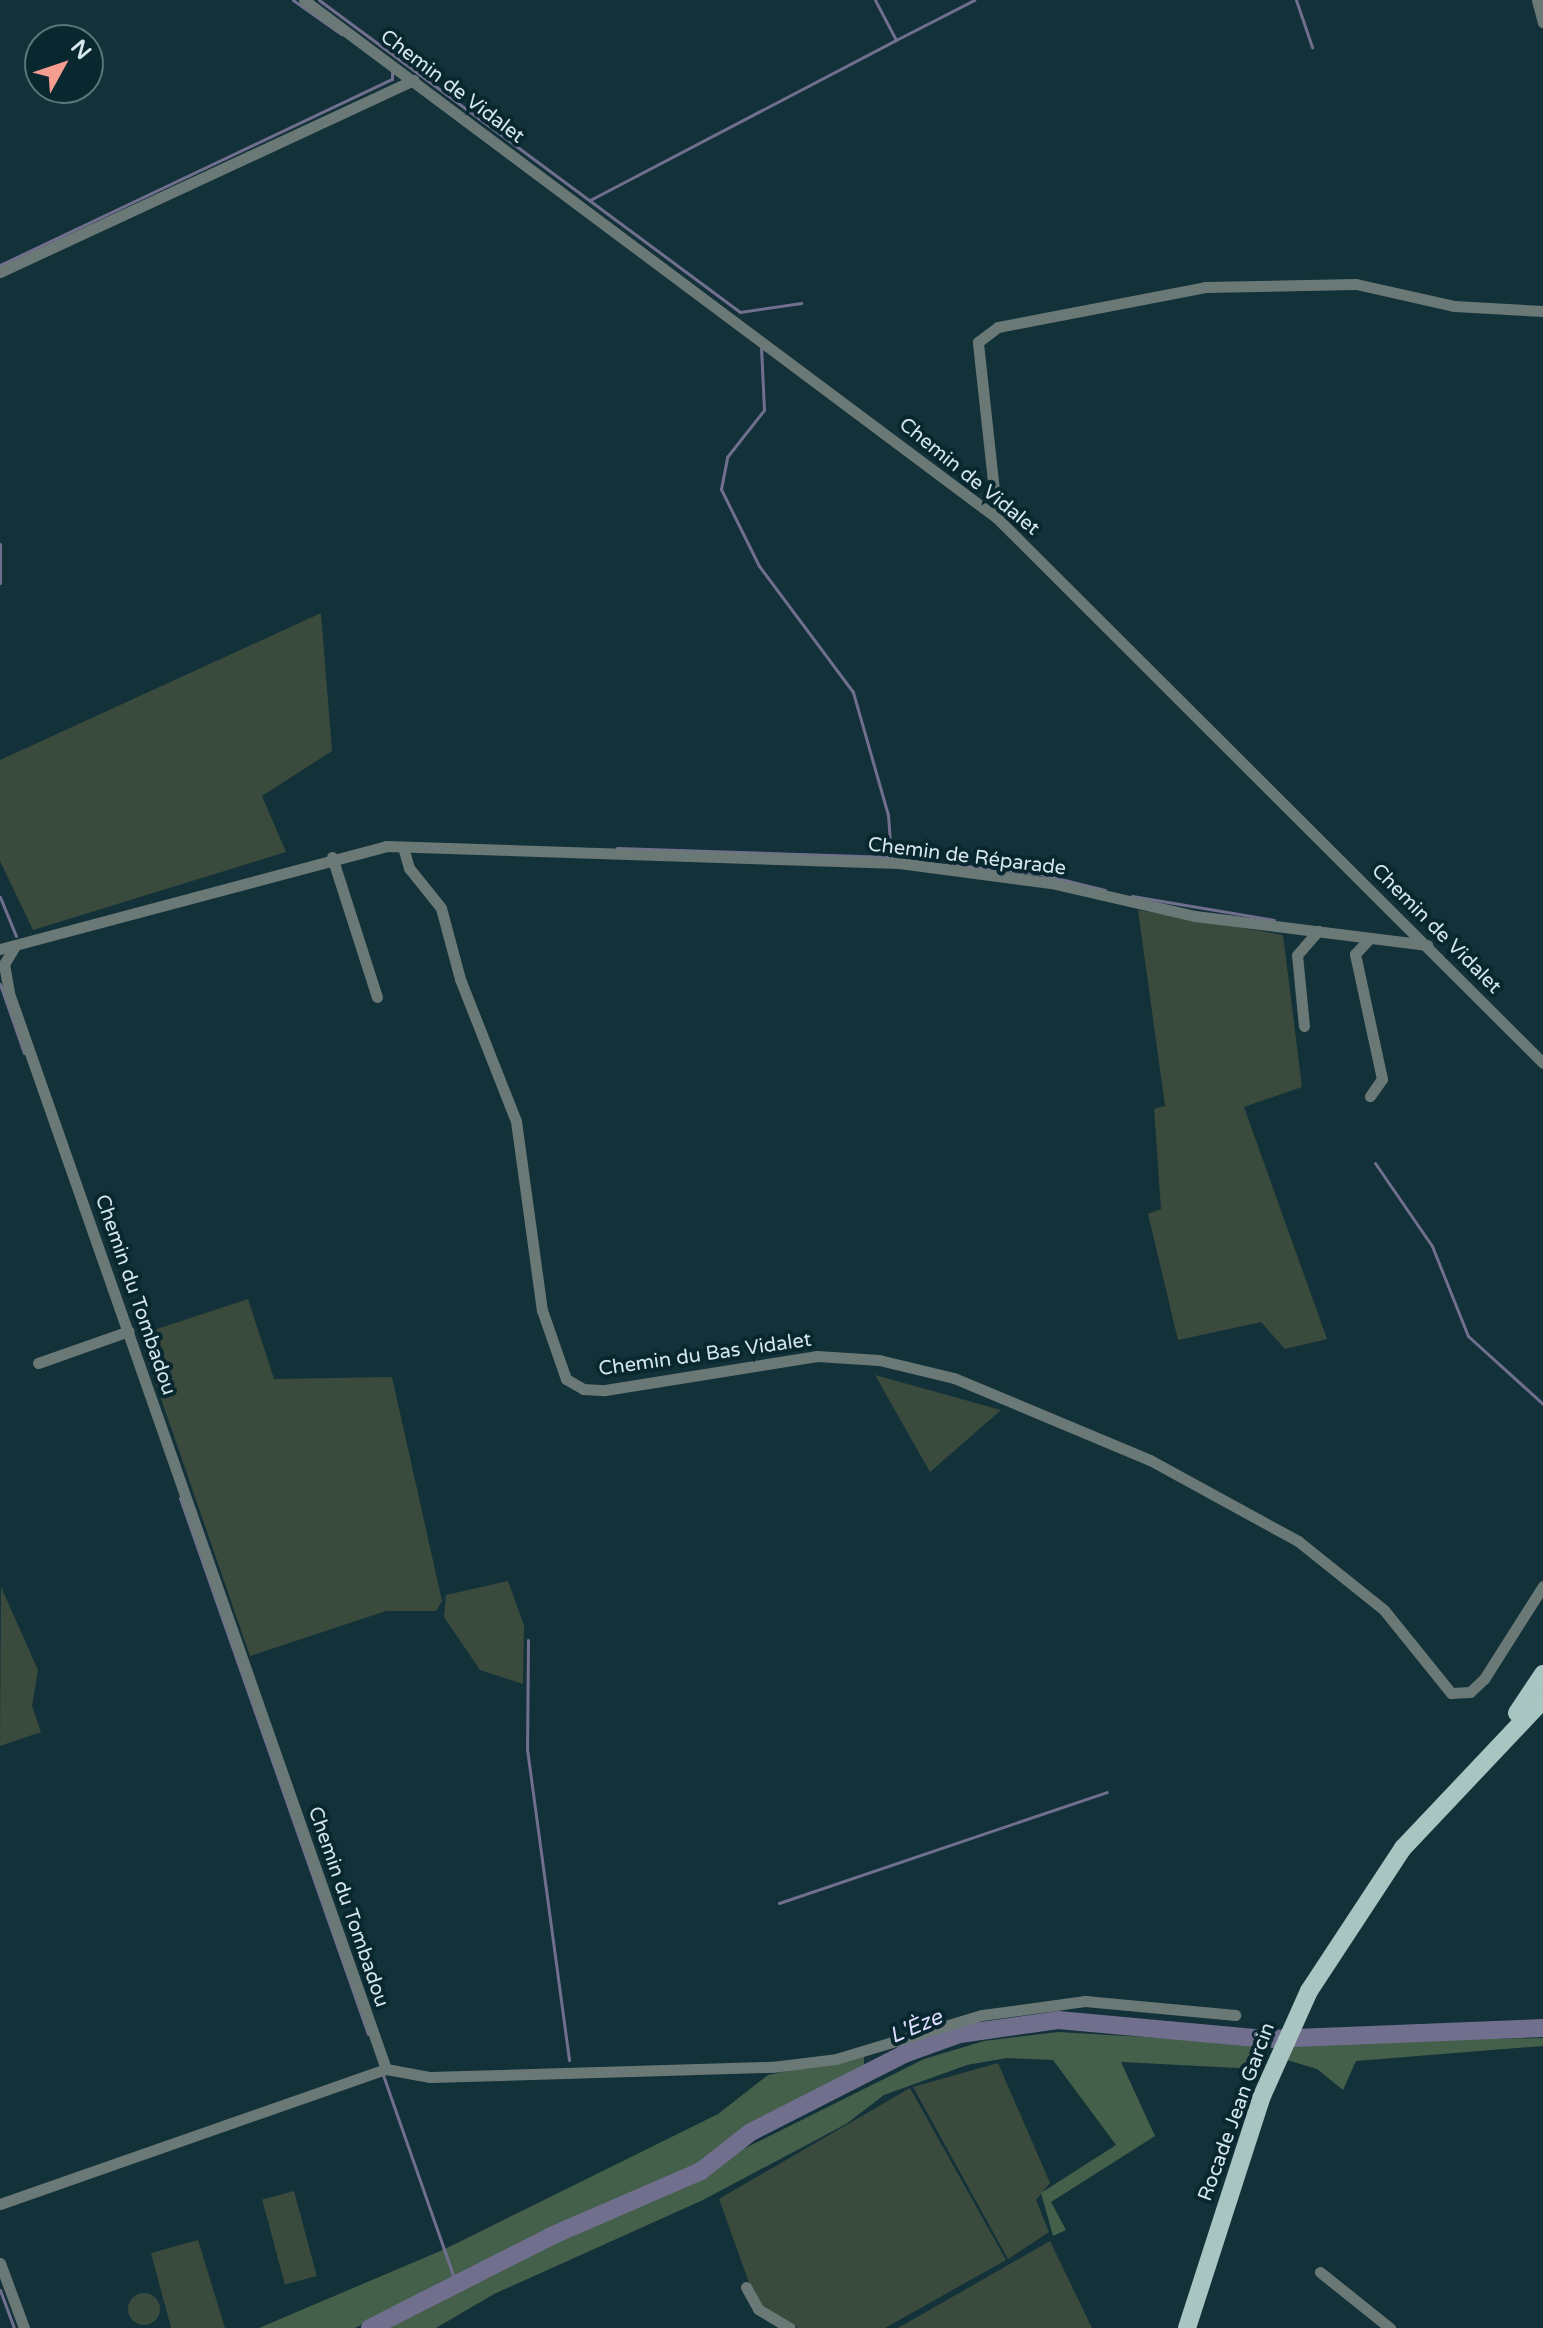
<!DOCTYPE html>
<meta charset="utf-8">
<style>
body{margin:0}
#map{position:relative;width:1543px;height:2328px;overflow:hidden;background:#133139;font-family:"Varela Round",sans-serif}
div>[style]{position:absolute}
.green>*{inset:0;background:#3a4b3d;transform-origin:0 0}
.round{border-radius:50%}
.forest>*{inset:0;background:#445f4a}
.stream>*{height:3px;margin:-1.5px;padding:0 1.5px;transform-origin:1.5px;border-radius:1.5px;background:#716f8e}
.river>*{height:18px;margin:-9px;padding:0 9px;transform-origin:9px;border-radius:9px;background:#716f8e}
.minor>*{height:11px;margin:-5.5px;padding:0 5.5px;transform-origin:5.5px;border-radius:5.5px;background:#6a7976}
.primary>*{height:18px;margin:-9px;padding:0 9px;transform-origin:9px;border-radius:9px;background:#a8c5c1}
span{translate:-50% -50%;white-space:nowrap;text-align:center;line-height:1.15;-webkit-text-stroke:8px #08272f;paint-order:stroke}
.street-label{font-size:20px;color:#d6e7ec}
.water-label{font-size:22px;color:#dddbfd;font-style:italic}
.north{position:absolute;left:24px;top:24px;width:80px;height:80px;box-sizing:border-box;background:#08272f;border:2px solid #5a747b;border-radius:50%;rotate:50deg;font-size:22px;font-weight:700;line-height:32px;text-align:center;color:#d6e7ec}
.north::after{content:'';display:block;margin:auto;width:28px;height:36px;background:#f59d8f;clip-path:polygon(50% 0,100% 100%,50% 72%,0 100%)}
</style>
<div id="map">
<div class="green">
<i style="clip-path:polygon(321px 613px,332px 751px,262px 796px,286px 852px,33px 930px,0 861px,0 760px)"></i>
<i style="clip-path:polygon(1138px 910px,1283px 935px,1302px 1087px,1244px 1107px,1327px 1339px,1285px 1349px,1261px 1322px,1178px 1340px,1148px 1214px,1161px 1209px,1154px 1109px,1165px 1106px)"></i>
<i style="clip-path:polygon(248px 1299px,274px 1379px,392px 1377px,442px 1601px,436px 1611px,386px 1611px,250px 1656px,139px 1335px)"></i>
<i style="clip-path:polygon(875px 1375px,1001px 1410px,930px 1472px)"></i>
<i style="clip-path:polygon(508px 1581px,524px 1625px,523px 1684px,480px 1670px,444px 1617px,446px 1595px)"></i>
<i style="clip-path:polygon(1px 1587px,38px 1670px,32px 1706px,41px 1732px,0 1746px)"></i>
<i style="clip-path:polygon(998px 2063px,1050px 2183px,1036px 2200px,1049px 2232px,1008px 2259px,913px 2087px)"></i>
<i style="clip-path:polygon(910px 2088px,1006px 2260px,885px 2328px,798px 2328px,756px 2302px,719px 2199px)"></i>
<i style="left:294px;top:2191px;width:88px;height:33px;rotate:75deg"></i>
<i style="clip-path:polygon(198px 2240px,225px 2328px,171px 2328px,151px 2253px)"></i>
<i style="clip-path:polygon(1050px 2241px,1092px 2328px,898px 2328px)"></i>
<i class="round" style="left:128px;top:2293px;width:32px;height:32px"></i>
</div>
<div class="forest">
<i style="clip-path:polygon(1058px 2032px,1269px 2044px,1258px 2069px,1121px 2062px,1155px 2136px,1051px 2202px,1066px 2230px,1053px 2236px,1041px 2193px,1116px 2145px,1053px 2060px,1007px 2058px,967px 2065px,884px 2095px,846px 2124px,703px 2200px,494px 2294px,436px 2328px,384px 2328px,924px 2059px,984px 2041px)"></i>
<i style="clip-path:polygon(1543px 2038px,1543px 2046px,1356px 2061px,1343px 2090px,1317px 2069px,1287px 2060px,1294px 2043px)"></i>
<i style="clip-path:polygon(864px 2055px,864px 2067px,733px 2137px,698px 2169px,540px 2236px,355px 2328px,259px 2328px,445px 2249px,718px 2114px,768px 2075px)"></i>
</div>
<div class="stream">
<i style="left:293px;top:0;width:59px;rotate:35.3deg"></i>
<i style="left:319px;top:0;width:524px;rotate:36.54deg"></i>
<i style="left:740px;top:312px;width:62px;rotate:-8.4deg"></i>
<i style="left:1296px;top:0;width:50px;rotate:71.2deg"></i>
<i style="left:896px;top:40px;width:88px;rotate:-27.1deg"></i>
<i style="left:590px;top:200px;width:345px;rotate:-27.6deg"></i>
<i style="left:896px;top:40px;width:45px;rotate:-117.7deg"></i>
<i style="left:0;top:265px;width:434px;rotate:-25.4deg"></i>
<i style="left:392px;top:79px;width:8px;rotate:-90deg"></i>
<i style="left:0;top:544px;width:39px;rotate:90deg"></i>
<i style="left:617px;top:848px;width:274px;rotate:1.9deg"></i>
<i style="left:891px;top:857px;width:42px;rotate:-94.1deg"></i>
<i style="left:888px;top:815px;width:128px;rotate:-105.9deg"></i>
<i style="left:853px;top:692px;width:157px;rotate:-126.7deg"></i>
<i style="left:759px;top:566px;width:86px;rotate:-116.3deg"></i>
<i style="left:721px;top:489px;width:33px;rotate:-79deg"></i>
<i style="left:727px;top:457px;width:60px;rotate:-51.8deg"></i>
<i style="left:764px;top:410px;width:63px;rotate:-92.7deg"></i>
<i style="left:947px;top:864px;width:94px;rotate:6.1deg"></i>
<i style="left:1040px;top:874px;width:67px;rotate:13.8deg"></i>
<i style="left:1132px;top:896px;width:144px;rotate:9.6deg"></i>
<i style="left:0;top:897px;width:42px;rotate:67.7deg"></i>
<i style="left:0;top:984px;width:73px;rotate:70.8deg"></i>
<i style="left:1375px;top:1163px;width:101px;rotate:55.5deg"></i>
<i style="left:1432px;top:1246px;width:97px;rotate:68.2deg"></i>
<i style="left:1468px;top:1336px;width:101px;rotate:42.2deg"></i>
<i style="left:180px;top:1498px;width:568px;rotate:70.67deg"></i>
<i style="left:528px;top:1640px;width:109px;rotate:90.5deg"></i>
<i style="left:527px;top:1749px;width:314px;rotate:82.3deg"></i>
<i style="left:779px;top:1903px;width:346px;rotate:-18.7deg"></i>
<i style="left:383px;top:2075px;width:220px;rotate:70.7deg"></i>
<i style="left:0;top:2290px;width:40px;rotate:69.8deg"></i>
</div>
<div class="river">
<i style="left:370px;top:2328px;width:203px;rotate:-26.9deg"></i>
<i style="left:551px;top:2236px;width:163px;rotate:-23.4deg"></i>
<i style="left:701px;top:2171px;width:63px;rotate:-38deg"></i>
<i style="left:751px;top:2132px;width:172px;rotate:-27deg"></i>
<i style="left:904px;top:2054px;width:59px;rotate:-19.7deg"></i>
<i style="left:960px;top:2034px;width:99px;rotate:-8.1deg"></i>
<i style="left:1058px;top:2020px;width:211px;rotate:5.2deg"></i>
<i style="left:1268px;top:2039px;width:275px;rotate:-2.3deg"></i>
</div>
<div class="minor">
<i style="left:304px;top:0;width:865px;rotate:36.78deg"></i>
<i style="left:997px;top:518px;width:771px;rotate:44.95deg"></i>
<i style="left:1537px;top:0;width:23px;rotate:75deg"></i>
<i style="left:0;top:272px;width:456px;rotate:-24.9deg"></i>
<i style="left:997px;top:518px;width:177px;rotate:-96.2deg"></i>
<i style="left:978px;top:342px;width:25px;rotate:-37deg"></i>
<i style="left:998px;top:327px;width:211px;rotate:-10.9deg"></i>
<i style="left:1205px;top:287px;width:151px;rotate:-1.1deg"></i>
<i style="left:1356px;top:284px;width:100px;rotate:12.7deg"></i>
<i style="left:1454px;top:306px;width:89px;rotate:3.2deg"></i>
<i style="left:403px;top:847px;width:22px;rotate:74deg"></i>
<i style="left:409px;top:868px;width:51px;rotate:51.3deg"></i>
<i style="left:441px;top:908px;width:73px;rotate:75deg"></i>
<i style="left:460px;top:979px;width:153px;rotate:68.5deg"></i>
<i style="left:516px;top:1121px;width:191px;rotate:82.2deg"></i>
<i style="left:542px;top:1310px;width:73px;rotate:70.8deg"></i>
<i style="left:566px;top:1379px;width:20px;rotate:30deg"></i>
<i style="left:583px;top:1389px;width:22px;rotate:3deg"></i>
<i style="left:605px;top:1390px;width:215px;rotate:-9.1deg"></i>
<i style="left:817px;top:1356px;width:62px;rotate:3.7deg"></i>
<i style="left:879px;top:1360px;width:77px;rotate:13.5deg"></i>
<i style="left:954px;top:1378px;width:212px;rotate:22.7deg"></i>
<i style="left:1150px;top:1460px;width:169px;rotate:28.7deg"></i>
<i style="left:1298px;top:1541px;width:110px;rotate:38.7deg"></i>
<i style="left:1384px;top:1610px;width:107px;rotate:51.1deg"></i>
<i style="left:1451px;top:1693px;width:19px;rotate:-3deg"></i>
<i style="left:1470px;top:1692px;width:19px;rotate:-43deg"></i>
<i style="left:1484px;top:1679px;width:110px;rotate:-57.6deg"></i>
<i style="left:332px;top:857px;width:147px;rotate:72.2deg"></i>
<i style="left:1370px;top:938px;width:22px;rotate:133deg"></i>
<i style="left:1355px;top:954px;width:128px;rotate:77.8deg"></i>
<i style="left:1382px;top:1079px;width:21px;rotate:125deg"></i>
<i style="left:15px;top:946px;width:21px;rotate:121deg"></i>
<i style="left:4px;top:964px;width:29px;rotate:80deg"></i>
<i style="left:9px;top:993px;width:1140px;rotate:70.69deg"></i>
<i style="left:386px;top:2069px;width:45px;rotate:10.3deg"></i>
<i style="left:430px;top:2077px;width:342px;rotate:-1.7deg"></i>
<i style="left:772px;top:2067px;width:64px;rotate:-7.1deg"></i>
<i style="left:836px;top:2059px;width:152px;rotate:-16.8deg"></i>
<i style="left:982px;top:2015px;width:104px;rotate:-7.7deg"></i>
<i style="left:1085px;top:2001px;width:151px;rotate:5.3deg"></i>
<i style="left:0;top:949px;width:400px;rotate:-14.9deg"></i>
<i style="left:386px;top:846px;width:513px;rotate:1.9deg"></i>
<i style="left:899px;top:863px;width:153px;rotate:7.5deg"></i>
<i style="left:1051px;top:883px;width:148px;rotate:12.9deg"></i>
<i style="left:1195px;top:916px;width:234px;rotate:7.1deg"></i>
<i style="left:1304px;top:1026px;width:71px;rotate:-95.6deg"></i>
<i style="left:1297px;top:955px;width:32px;rotate:-49deg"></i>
<i style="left:38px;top:1363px;width:96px;rotate:-19.4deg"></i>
<i style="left:0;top:2204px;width:409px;rotate:-19.3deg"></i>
<i style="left:0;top:2263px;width:69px;rotate:69.7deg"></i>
<i style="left:1320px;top:2272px;width:90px;rotate:38.7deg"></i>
<i style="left:746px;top:2287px;width:25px;rotate:61deg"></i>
<i style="left:758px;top:2309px;width:37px;rotate:31deg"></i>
</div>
<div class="primary">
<i style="left:1517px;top:1713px;width:47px;rotate:-56.3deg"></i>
<i style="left:1187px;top:2328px;width:244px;rotate:-72.1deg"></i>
<i style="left:1262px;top:2096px;width:115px;rotate:-65.9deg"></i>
<i style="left:1309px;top:1991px;width:171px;rotate:-56.7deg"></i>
<i style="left:1403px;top:1848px;width:204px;rotate:-46.6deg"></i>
</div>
<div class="street-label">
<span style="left:452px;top:87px;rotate:37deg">Chemin de Vidalet</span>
<span style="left:969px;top:477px;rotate:39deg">Chemin de Vidalet</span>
<span style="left:967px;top:857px;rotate:7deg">Chemin de Réparade</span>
<span style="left:1436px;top:929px;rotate:45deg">Chemin de Vidalet</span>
<span style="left:135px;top:1295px;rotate:71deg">Chemin du Tombadou</span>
<span style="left:705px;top:1355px;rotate:-8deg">Chemin du Bas Vidalet</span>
<span style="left:348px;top:1907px;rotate:71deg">Chemin du Tombadou</span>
<span style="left:1237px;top:2112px;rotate:-70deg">Rocade Jean Garcin</span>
</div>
<div class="water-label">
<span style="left:916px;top:2027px;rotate:-23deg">L'Èze</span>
</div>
<div class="north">N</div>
</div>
